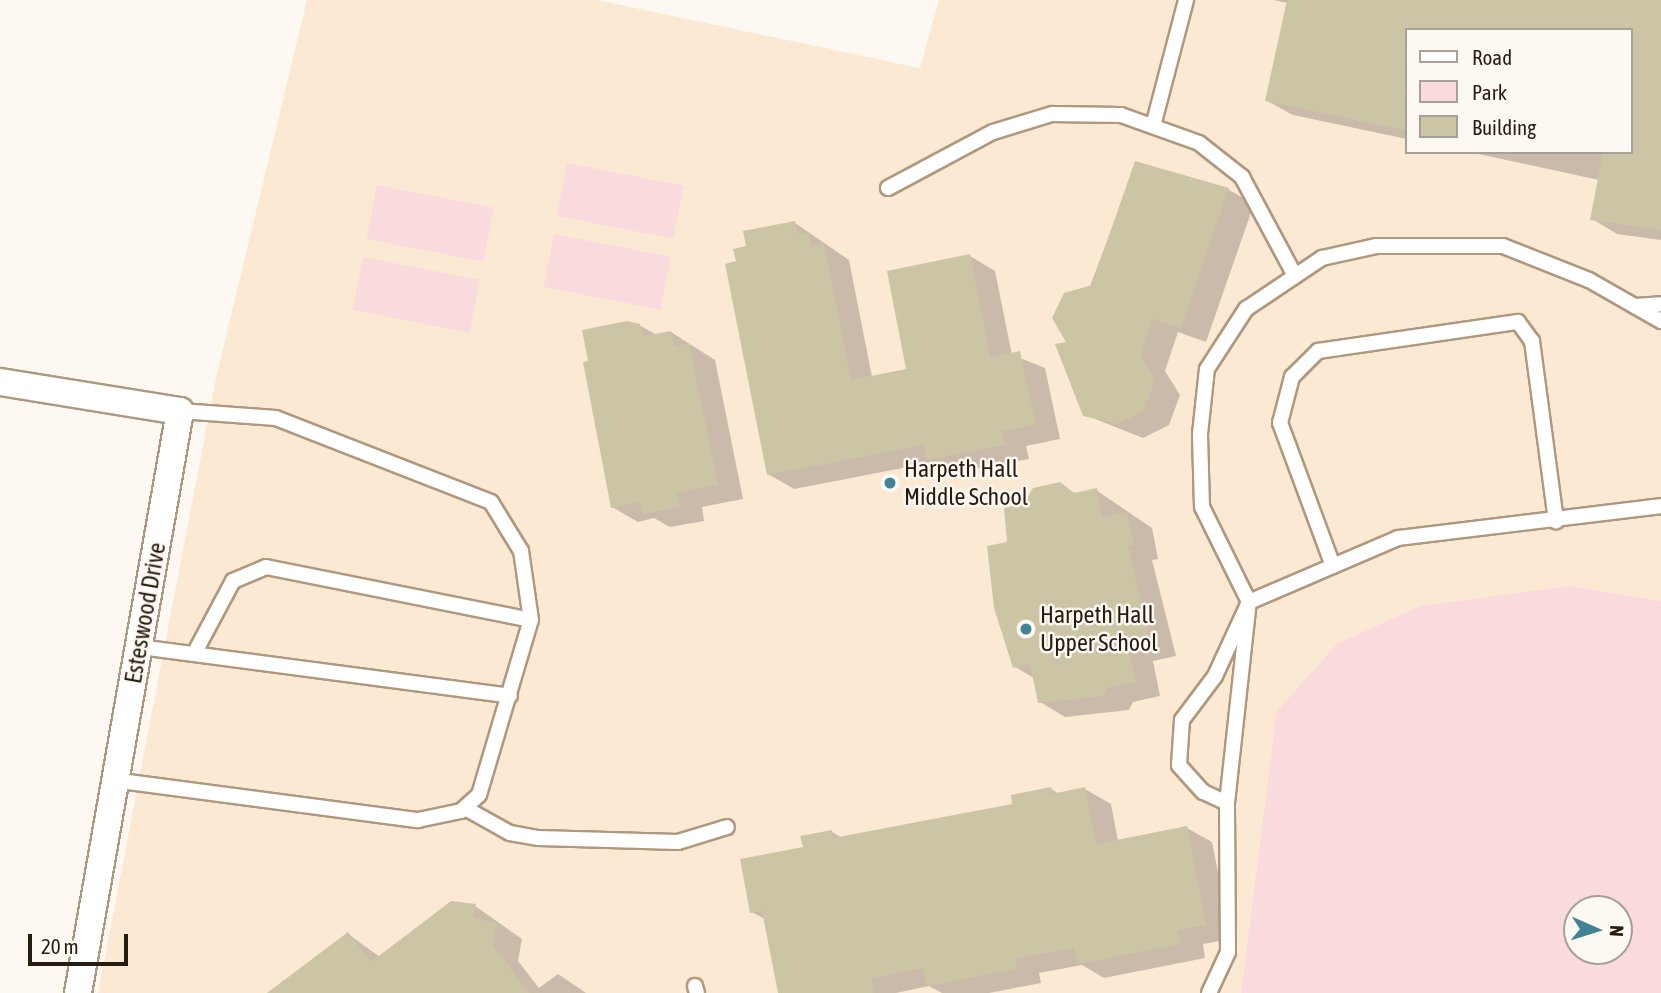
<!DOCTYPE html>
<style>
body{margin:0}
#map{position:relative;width:1661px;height:993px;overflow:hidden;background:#fdf8f2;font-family:"Asap Condensed",sans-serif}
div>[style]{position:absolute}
.built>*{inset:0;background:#fce9d4}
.green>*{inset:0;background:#fadbdd;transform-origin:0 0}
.shadow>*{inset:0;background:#0003}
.building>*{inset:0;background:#cbc5a6}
.roads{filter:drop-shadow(2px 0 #af987d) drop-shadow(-2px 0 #af987d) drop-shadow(0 2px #af987d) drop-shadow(0 -2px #af987d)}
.service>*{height:14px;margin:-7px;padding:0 7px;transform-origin:7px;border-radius:7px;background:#fff}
.minor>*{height:26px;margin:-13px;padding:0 13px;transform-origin:13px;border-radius:13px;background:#fff}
.dots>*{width:19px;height:19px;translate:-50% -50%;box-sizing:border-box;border:4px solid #fdf8f2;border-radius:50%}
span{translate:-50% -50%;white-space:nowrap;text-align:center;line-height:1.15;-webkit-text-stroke:5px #fdf8f2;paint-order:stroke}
.poi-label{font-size:24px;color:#261d12}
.left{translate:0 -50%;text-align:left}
.street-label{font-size:24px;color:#261d12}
.legend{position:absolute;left:1405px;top:28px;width:228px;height:126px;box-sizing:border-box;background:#fdf8f2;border:2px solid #a7a098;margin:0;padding:9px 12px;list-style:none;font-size:21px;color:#261d12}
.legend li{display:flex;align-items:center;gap:14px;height:35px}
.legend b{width:35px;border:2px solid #a7a098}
.north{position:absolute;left:1563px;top:895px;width:70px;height:70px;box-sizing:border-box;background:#fdf8f2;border:2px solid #a7a098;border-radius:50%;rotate:93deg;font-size:19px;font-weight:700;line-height:28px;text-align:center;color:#261d12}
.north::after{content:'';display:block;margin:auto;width:24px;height:32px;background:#408493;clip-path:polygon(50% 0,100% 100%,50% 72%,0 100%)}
.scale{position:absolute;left:28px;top:934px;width:100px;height:32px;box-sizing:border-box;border:4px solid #261d12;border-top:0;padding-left:9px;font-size:21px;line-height:24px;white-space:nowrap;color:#261d12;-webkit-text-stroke:5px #fdf8f2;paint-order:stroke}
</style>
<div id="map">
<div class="built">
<i style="clip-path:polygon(evenodd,307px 0,597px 0,920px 68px,939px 0,1661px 0,1661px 993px,98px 993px,216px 378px,307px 0,1407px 30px,1631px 30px,1631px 152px,1407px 152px,1407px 30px,307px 0,1577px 909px,1619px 909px,1619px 951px,1577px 951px,1577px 909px)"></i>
</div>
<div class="green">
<i style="left:567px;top:163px;width:119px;height:54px;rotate:11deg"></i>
<i style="left:377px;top:185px;width:119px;height:55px;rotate:11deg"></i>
<i style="left:554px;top:234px;width:119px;height:54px;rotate:11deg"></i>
<i style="left:363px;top:257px;width:119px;height:54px;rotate:11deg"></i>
<i style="clip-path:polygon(evenodd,1570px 586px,1661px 601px,1661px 993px,1241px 993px,1277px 711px,1337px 644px,1420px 606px,1570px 586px,1577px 909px,1619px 909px,1619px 951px,1577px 951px,1577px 909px)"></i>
</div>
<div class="shadow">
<i style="clip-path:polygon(1273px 0,1661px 0,1661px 240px,1617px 234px,1592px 219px,1599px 180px,1469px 152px,1631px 152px,1631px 30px,1407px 30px,1407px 139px,1293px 115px,1267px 101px,1288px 3px)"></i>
<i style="clip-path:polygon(1136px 163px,1229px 190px,1254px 204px,1206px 342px,1178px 332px,1165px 371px,1180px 395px,1169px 425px,1143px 438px,1085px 415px,1069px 343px)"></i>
<i style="clip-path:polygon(795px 223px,849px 260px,872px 377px,908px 370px,970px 256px,995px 271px,1012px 355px,1045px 368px,1060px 439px,1026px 446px,1029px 459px,953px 473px,934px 462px,794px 489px,768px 474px,738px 262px,748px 247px)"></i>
<i style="clip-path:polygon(639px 325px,657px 335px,671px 332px,715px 360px,743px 499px,702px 507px,704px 521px,670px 527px,654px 518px,638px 522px,612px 507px)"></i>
<i style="clip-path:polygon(1059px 484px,1076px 494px,1096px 490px,1152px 528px,1158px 559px,1152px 560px,1176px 656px,1153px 661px,1160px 696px,1133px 702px,1129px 710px,1065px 717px,1040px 702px,1034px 678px,1015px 667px,1008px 544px,1025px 505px)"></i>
<i style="clip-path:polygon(1051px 789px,1059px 794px,1085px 789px,1111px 804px,1118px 841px,1187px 828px,1212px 842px,1231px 939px,1203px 944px,1205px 958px,1104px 978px,1082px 965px,1039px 973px,1041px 983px,989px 993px,942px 993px,929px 986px,896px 993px,780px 993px,766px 920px,752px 912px,805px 848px,832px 832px,842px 838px,1014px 805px)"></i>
<i style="clip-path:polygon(475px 906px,522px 939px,518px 961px,539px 988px,558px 974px,586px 993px,270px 993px,348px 934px,380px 957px)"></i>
</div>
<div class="building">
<i style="clip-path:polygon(1287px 0,1661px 0,1661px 230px,1590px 220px,1603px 152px,1631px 152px,1631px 30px,1407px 30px,1407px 131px,1265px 101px)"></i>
<i style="clip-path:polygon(1135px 161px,1229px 188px,1181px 328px,1152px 319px,1140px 355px,1155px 379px,1144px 411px,1117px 424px,1083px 416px,1055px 344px,1066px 342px,1052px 318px,1064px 293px,1092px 285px)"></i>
<i style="clip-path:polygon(795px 221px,798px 234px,809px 232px,812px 246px,824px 244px,851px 380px,906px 369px,887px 271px,970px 254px,990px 357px,1020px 351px,1036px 425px,1002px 431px,1005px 445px,926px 460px,924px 445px,767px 475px,725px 264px,736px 261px,733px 249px,746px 246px,743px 231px)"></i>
<i style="clip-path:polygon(627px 321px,640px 324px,643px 336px,671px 331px,675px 347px,689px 343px,718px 485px,677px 493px,680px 507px,643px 514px,640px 502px,611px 508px,583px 362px,588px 361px,582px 330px)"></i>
<i style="clip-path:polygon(1060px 482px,1074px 493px,1097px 488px,1102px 517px,1127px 512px,1134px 545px,1128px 546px,1151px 642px,1128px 647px,1136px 682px,1107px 688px,1104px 696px,1038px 703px,1030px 664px,1013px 668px,994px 608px,987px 546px,1007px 542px,1004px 508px,1024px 503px,1033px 488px)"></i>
<i style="clip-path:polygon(1051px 787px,1052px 794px,1085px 787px,1096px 844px,1187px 826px,1206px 925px,1178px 930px,1181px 944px,1077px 964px,1074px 948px,1015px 959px,1016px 969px,927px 986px,923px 968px,871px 978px,874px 993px,778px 993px,762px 911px,750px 913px,740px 859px,803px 847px,800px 836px,832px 830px,833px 838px,1012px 804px,1011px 795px)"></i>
<i style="clip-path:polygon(451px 901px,476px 904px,474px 918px,497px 923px,493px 945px,529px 993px,267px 993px,348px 932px,371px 962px)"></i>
</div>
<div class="roads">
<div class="service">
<i style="left:1153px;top:126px;width:130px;rotate:-75.3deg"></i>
<i style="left:888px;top:188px;width:119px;rotate:-28.1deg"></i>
<i style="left:993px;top:132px;width:62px;rotate:-17deg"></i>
<i style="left:1052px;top:114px;width:69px;rotate:0.8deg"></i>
<i style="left:1121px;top:115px;width:83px;rotate:19.7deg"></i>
<i style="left:1199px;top:143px;width:55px;rotate:38.3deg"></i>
<i style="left:1242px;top:177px;width:112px;rotate:61.8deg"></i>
<i style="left:1635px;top:306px;width:26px;rotate:-4deg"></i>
<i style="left:1333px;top:566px;width:153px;rotate:-110.3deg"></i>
<i style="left:1280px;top:423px;width:48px;rotate:-75.4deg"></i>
<i style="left:1292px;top:377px;width:37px;rotate:-45deg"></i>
<i style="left:1318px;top:351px;width:202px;rotate:-8.3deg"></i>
<i style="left:1518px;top:322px;width:24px;rotate:54deg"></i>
<i style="left:1532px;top:341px;width:182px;rotate:82.4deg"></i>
<i style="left:140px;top:647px;width:373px;rotate:7.5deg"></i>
<i style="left:194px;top:654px;width:83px;rotate:-61.9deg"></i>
<i style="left:233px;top:581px;width:36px;rotate:-23deg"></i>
<i style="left:266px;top:567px;width:270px;rotate:11.3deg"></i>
<i style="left:113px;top:780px;width:308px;rotate:7.5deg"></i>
<i style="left:418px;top:820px;width:44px;rotate:-11.8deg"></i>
<i style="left:461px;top:811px;width:24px;rotate:-42deg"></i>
<i style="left:479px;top:795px;width:183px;rotate:-73.5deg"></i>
<i style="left:531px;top:620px;width:70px;rotate:-98.2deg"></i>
<i style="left:521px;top:551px;width:57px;rotate:-121.5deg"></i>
<i style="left:491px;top:502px;width:231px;rotate:-158.7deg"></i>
<i style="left:276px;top:418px;width:96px;rotate:-175.8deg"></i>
<i style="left:1227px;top:803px;width:26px;rotate:-155deg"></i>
<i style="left:1203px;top:792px;width:36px;rotate:-132deg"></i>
<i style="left:1179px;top:765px;width:45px;rotate:-86.2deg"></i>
<i style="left:1182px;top:720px;width:55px;rotate:-53.1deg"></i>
<i style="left:1215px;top:676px;width:81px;rotate:-65.3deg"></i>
<i style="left:1249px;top:602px;width:162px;rotate:-23.2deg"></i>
<i style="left:1398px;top:538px;width:265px;rotate:-6.9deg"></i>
<i style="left:465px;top:808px;width:51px;rotate:29.1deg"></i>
<i style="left:510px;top:833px;width:29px;rotate:10deg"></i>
<i style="left:539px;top:838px;width:139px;rotate:1.6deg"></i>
<i style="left:678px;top:842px;width:51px;rotate:-17deg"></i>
<i style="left:695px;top:986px;width:7px;rotate:74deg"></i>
<i style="left:1209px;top:993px;width:45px;rotate:-65.1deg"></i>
<i style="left:1228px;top:952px;width:149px;rotate:-90.4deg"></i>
<i style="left:1227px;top:803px;width:202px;rotate:-83.8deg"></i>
<i style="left:1249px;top:602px;width:106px;rotate:-116.3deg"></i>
<i style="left:1202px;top:507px;width:73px;rotate:-91.6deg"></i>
<i style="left:1200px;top:434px;width:65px;rotate:-83.9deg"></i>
<i style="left:1207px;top:369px;width:72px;rotate:-57deg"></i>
<i style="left:1246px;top:309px;width:92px;rotate:-33.9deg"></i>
<i style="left:1322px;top:258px;width:55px;rotate:-12.5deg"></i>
<i style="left:1376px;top:246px;width:127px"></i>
<i style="left:1503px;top:246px;width:92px;rotate:21.6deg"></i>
<i style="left:1589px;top:280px;width:83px;rotate:29.7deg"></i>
</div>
<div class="minor">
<i style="left:0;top:382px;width:182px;rotate:9.2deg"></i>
<i style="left:180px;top:411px;width:591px;rotate:99.94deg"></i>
</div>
</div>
<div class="dots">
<i style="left:890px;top:483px;background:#408493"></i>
<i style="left:1026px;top:629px;background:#408493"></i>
</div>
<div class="poi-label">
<span class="left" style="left:904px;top:483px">Harpeth Hall<br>Middle School</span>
<span class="left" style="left:1040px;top:629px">Harpeth Hall<br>Upper School</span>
</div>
<div class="street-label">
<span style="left:145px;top:613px;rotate:-80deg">Esteswood Drive</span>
</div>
<ul class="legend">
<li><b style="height:9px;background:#fff"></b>Road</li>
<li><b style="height:19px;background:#fadbdd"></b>Park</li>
<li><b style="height:19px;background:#cbc5a6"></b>Building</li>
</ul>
<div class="north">N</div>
<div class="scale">20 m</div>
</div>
